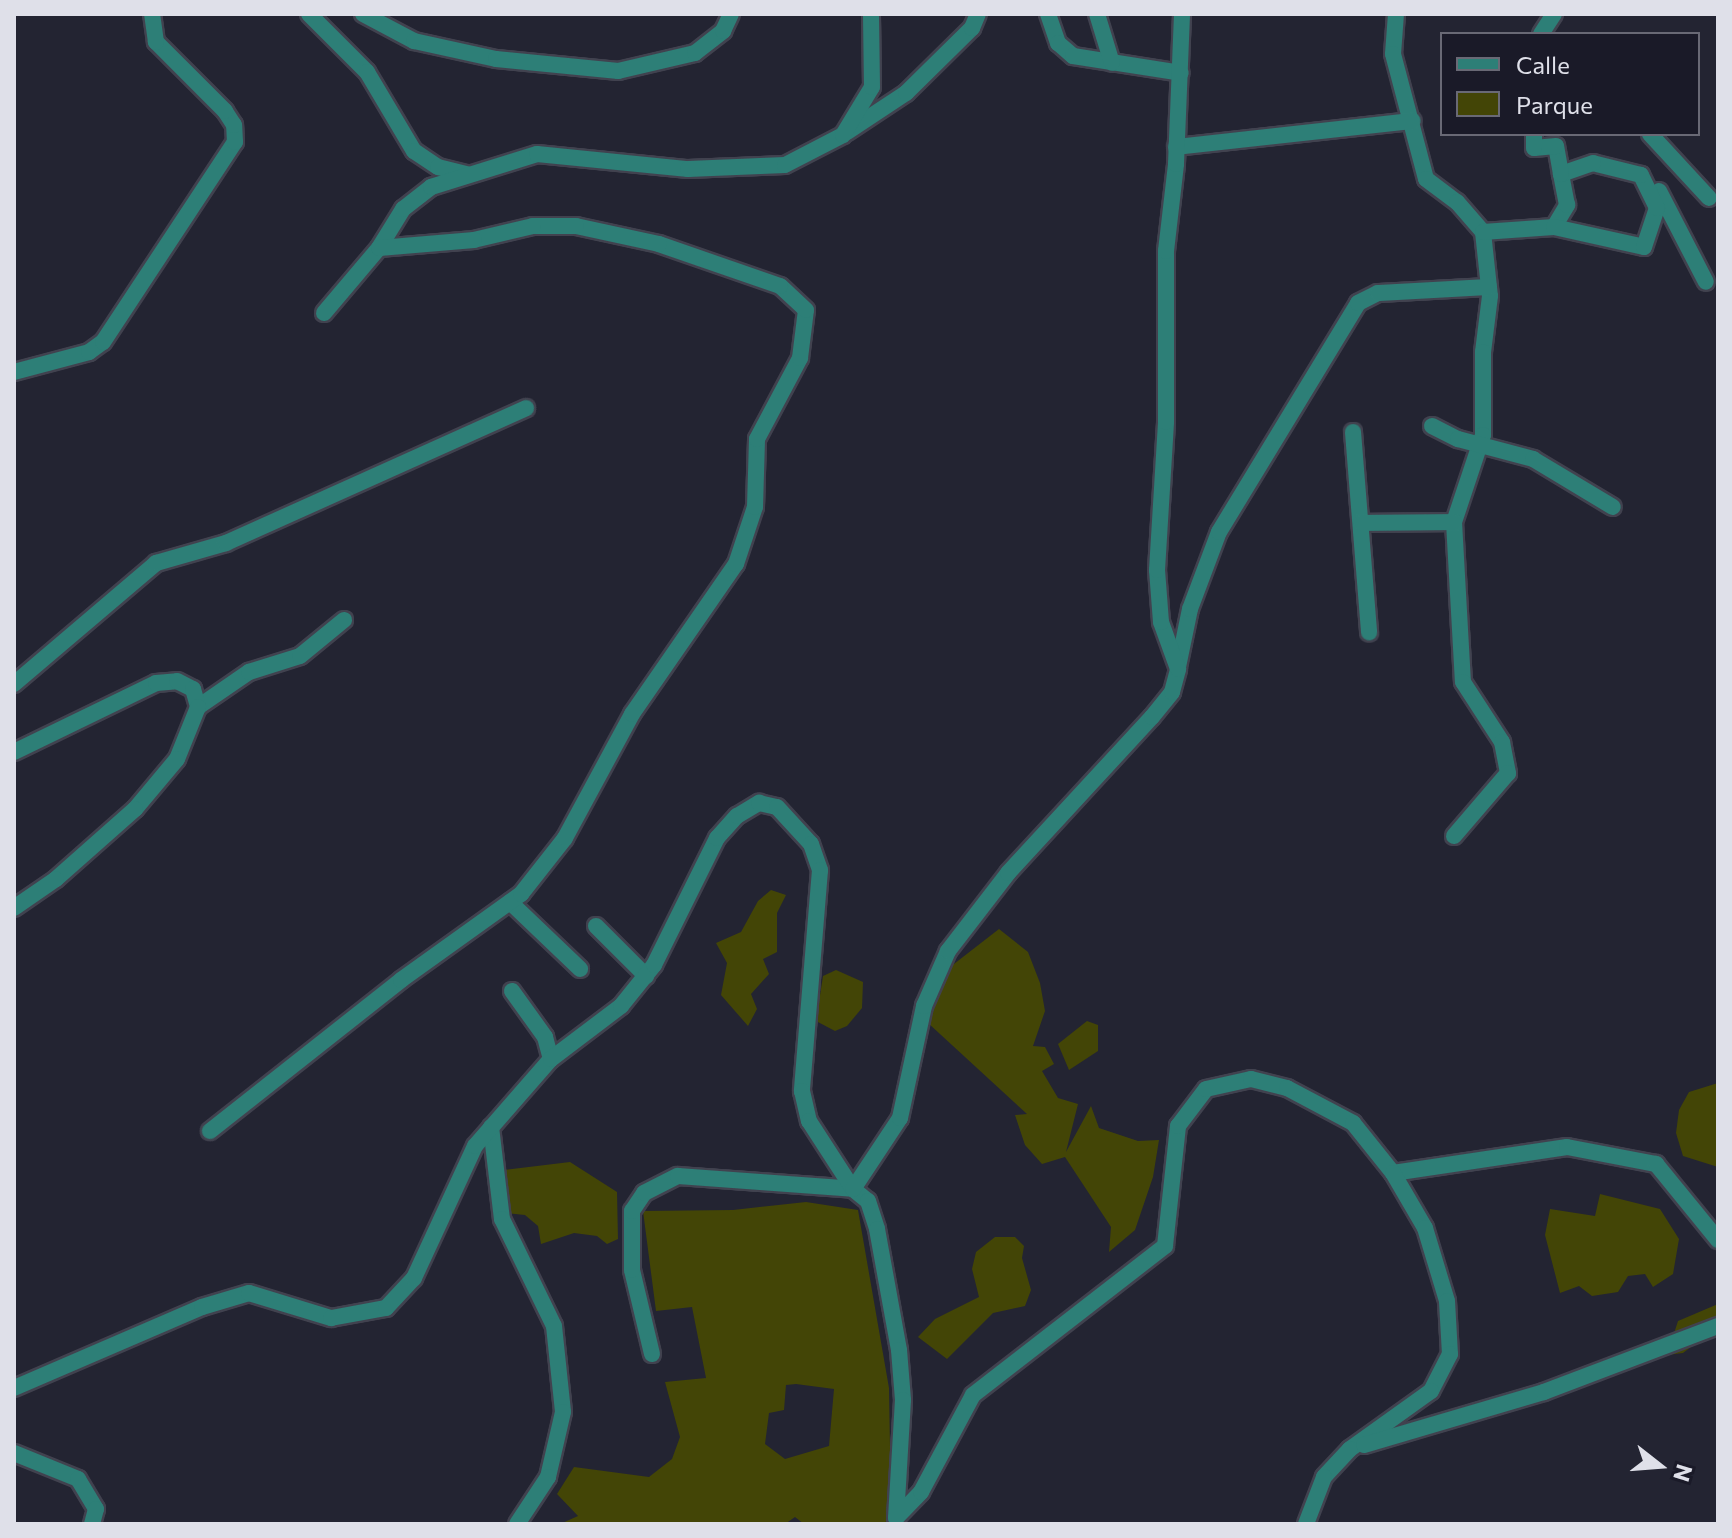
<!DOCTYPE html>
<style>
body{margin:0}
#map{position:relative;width:1732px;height:1538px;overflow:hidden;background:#232432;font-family:Commissioner,sans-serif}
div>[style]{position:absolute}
.green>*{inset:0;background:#434506}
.roads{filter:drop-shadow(2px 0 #41424f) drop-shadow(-2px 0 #41424f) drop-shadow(0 2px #41424f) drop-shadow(0 -2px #41424f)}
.street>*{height:16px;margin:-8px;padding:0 8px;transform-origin:8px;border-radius:8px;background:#2d7f77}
span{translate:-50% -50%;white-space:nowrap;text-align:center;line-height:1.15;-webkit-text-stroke:6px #1a1a28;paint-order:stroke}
.frame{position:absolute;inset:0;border:16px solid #dfe0e9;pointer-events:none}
.legend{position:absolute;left:1440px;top:32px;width:260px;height:104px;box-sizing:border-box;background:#1a1a28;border:2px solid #696975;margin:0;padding:10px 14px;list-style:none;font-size:24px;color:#dfe0e9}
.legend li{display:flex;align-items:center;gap:16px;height:40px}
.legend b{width:40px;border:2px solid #696975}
.north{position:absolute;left:1620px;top:1426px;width:80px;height:80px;-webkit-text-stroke:6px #1a1a28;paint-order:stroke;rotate:107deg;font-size:22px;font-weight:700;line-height:32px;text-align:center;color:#dfe0e9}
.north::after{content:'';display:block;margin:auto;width:28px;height:36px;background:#dfe0e9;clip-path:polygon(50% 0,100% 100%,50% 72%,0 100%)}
</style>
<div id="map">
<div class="green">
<i style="clip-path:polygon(771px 890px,786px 895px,777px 913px,777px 952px,763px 959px,769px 974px,751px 994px,757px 1009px,748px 1026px,721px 995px,727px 963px,716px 943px,741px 932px,758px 901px)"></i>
<i style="clip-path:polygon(999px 929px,1028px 952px,1040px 983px,1045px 1011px,1033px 1046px,1045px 1047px,1054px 1064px,1042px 1071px,1058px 1098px,1078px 1104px,1066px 1152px,1091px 1106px,1099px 1128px,1138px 1141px,1159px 1140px,1153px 1177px,1135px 1230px,1109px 1252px,1111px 1227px,1065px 1157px,1042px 1164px,1025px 1145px,1015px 1115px,1027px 1114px,928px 1023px,941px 974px)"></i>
<i style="clip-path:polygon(836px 970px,863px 982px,862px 1008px,847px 1026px,835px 1031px,816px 1021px,823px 976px)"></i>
<i style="clip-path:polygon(1087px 1021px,1098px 1025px,1098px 1051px,1069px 1070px,1058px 1044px)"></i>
<i style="clip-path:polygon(1718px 1083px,1718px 1167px,1683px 1156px,1676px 1133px,1679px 1110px,1689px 1092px)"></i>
<i style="clip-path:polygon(570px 1162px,617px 1192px,618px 1239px,607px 1244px,597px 1236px,574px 1233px,541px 1244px,538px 1226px,525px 1215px,506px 1213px,504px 1170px)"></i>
<i style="clip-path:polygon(1600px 1194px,1660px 1209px,1679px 1239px,1673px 1274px,1653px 1287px,1645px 1274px,1628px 1276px,1618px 1292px,1592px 1296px,1579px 1286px,1560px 1293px,1545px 1235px,1550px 1209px,1595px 1216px)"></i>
<i style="clip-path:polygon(evenodd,806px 1202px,858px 1210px,889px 1388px,891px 1507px,885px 1524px,804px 1524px,795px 1517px,785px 1524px,560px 1524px,578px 1516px,557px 1494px,574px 1467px,649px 1477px,672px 1459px,680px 1437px,665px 1382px,706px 1378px,692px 1307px,656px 1311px,643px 1211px,733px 1210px,806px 1202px,796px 1384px,834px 1389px,829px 1446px,785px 1459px,765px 1444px,769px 1413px,784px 1410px,786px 1385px,796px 1384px)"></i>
<i style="clip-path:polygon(995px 1237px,1015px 1237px,1024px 1246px,1022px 1258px,1031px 1290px,1025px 1306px,993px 1313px,947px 1359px,918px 1337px,935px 1319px,979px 1297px,972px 1269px,976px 1252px)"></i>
<i style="clip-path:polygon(1718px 1304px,1718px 1336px,1704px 1337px,1683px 1353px,1667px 1355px,1678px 1321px)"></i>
</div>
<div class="roads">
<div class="street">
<i style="left:309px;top:14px;width:82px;rotate:45deg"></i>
<i style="left:367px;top:72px;width:92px;rotate:59.3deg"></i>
<i style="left:414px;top:151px;width:29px;rotate:34deg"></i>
<i style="left:438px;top:167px;width:30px;rotate:14deg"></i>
<i style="left:363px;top:14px;width:58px;rotate:27.9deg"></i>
<i style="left:414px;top:41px;width:84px;rotate:12.4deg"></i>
<i style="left:496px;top:59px;width:123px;rotate:5.6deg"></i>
<i style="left:618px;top:71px;width:79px;rotate:-13.2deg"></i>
<i style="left:695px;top:53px;width:36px;rotate:-38deg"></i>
<i style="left:723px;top:31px;width:19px;rotate:-65deg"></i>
<i style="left:1048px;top:14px;width:31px;rotate:71deg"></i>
<i style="left:1058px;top:43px;width:20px;rotate:41deg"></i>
<i style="left:1073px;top:56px;width:109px;rotate:8.9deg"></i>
<i style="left:1097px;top:14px;width:51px;rotate:73deg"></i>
<i style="left:1396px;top:14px;width:40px;rotate:94.3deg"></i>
<i style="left:1393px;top:54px;width:129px;rotate:75.2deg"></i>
<i style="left:1426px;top:179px;width:39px;rotate:37deg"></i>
<i style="left:1457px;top:202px;width:40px;rotate:49deg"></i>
<i style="left:1483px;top:232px;width:64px;rotate:83.8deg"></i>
<i style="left:1490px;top:296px;width:56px;rotate:97.1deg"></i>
<i style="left:1483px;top:352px;width:83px;rotate:90deg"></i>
<i style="left:1483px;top:435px;width:92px;rotate:108.4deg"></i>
<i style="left:1454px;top:522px;width:160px;rotate:86.8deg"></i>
<i style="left:1463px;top:682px;width:72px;rotate:57deg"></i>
<i style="left:1502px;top:742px;width:32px;rotate:79deg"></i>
<i style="left:1508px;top:773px;width:83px;rotate:130.6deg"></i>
<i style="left:1541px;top:34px;width:24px;rotate:-57deg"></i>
<i style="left:847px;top:132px;width:71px;rotate:-33.5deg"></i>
<i style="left:906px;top:93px;width:93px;rotate:-44.6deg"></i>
<i style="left:972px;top:28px;width:15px;rotate:-67deg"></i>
<i style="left:1650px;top:134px;width:87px;rotate:47.3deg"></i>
<i style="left:1176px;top:147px;width:238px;rotate:-6.3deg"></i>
<i style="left:1659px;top:191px;width:102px;rotate:62.7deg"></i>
<i style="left:1554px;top:227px;width:26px;rotate:-59deg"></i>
<i style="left:1567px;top:205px;width:32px;rotate:-101deg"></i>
<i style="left:1483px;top:232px;width:71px;rotate:-4deg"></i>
<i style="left:1554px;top:227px;width:92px;rotate:12.5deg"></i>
<i style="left:1644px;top:247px;width:41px;rotate:-71.6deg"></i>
<i style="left:1657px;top:208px;width:37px;rotate:-116deg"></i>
<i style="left:1641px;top:175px;width:49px;rotate:-166deg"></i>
<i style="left:1593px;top:163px;width:34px;rotate:161deg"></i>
<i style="left:1561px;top:174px;width:28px;rotate:-100deg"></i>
<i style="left:1556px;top:146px;width:22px;rotate:175deg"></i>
<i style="left:1534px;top:148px;width:14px;rotate:-90deg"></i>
<i style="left:324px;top:313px;width:85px;rotate:-49.8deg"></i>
<i style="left:379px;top:248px;width:46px;rotate:-58.4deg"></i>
<i style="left:403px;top:209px;width:36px;rotate:-38deg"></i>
<i style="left:431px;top:187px;width:111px;rotate:-17.3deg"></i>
<i style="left:537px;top:154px;width:152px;rotate:5.7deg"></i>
<i style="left:688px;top:169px;width:97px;rotate:-2.4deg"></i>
<i style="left:785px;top:165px;width:65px;rotate:-27.3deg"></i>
<i style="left:843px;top:135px;width:56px;rotate:-58.9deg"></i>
<i style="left:872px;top:87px;width:73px;rotate:-90.8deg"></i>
<i style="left:14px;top:372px;width:78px;rotate:-14.9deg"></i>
<i style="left:89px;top:352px;width:17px;rotate:-36deg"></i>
<i style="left:103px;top:342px;width:240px;rotate:-56.6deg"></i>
<i style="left:235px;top:142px;width:17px;rotate:-93deg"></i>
<i style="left:234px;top:125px;width:17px;rotate:-123deg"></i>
<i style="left:225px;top:111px;width:98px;rotate:-135deg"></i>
<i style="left:156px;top:42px;width:28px;rotate:-98deg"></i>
<i style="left:1432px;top:426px;width:29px;rotate:27deg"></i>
<i style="left:1458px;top:439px;width:78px;rotate:14.9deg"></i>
<i style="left:1533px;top:459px;width:93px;rotate:31deg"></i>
<i style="left:1353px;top:432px;width:201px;rotate:85.4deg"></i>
<i style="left:1361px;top:523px;width:93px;rotate:-0.6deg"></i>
<i style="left:1178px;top:667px;width:59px;rotate:-78.3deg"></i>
<i style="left:1190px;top:609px;width:82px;rotate:-69.4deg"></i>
<i style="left:1219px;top:532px;width:268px;rotate:-58.7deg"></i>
<i style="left:1358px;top:303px;width:22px;rotate:-27deg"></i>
<i style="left:1378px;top:293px;width:111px;rotate:-3.1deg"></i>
<i style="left:14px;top:684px;width:187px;rotate:-40.4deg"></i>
<i style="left:156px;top:563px;width:73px;rotate:-15.9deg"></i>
<i style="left:226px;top:543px;width:329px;rotate:-24.2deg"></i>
<i style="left:198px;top:707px;width:62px;rotate:-34.5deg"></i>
<i style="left:249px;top:672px;width:53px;rotate:-17.4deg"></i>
<i style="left:300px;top:656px;width:57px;rotate:-39.3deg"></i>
<i style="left:14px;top:752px;width:158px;rotate:-25.9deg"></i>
<i style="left:156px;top:683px;width:21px;rotate:-5deg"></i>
<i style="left:177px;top:681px;width:18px;rotate:27deg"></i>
<i style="left:193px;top:689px;width:19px;rotate:74deg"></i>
<i style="left:198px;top:707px;width:56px;rotate:112deg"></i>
<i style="left:177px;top:759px;width:65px;rotate:130deg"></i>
<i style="left:135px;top:809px;width:106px;rotate:138.5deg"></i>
<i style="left:56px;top:879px;width:51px;rotate:145.4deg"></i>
<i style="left:510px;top:902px;width:97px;rotate:43.7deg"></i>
<i style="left:596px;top:926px;width:71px;rotate:45deg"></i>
<i style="left:512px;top:991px;width:57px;rotate:54.3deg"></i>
<i style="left:545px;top:1037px;width:23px;rotate:75deg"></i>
<i style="left:491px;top:1127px;width:93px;rotate:83.2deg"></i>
<i style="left:502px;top:1219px;width:119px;rotate:64.1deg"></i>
<i style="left:554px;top:1326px;width:86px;rotate:84deg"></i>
<i style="left:563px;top:1412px;width:67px;rotate:103deg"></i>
<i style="left:548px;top:1477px;width:56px;rotate:123.4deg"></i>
<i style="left:210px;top:1131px;width:243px;rotate:-38.3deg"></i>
<i style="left:401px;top:980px;width:148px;rotate:-35.6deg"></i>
<i style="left:521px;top:894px;width:71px;rotate:-51.8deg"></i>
<i style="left:565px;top:838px;width:141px;rotate:-61.6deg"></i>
<i style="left:632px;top:714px;width:183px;rotate:-55.3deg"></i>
<i style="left:736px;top:564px;width:60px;rotate:-71.6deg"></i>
<i style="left:755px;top:507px;width:68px;rotate:-88.3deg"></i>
<i style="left:757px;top:439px;width:92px;rotate:-62deg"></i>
<i style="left:800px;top:358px;width:48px;rotate:-82.9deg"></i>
<i style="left:806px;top:310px;width:35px;rotate:-137deg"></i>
<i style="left:780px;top:286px;width:128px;rotate:-160.9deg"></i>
<i style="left:659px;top:244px;width:85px;rotate:-167.8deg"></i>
<i style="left:576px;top:226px;width:43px;rotate:180deg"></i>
<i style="left:533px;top:226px;width:61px;rotate:166.7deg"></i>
<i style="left:474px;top:240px;width:95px;rotate:175.2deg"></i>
<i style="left:1393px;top:1173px;width:176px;rotate:-8.5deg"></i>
<i style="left:1567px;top:1147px;width:91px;rotate:10.8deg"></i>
<i style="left:1656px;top:1164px;width:98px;rotate:50.8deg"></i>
<i style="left:652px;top:1354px;width:86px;rotate:-103.4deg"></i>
<i style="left:632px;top:1270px;width:59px;rotate:-90deg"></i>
<i style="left:632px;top:1211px;width:22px;rotate:-56deg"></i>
<i style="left:644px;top:1193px;width:38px;rotate:-27deg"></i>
<i style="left:678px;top:1176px;width:175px;rotate:4.2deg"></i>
<i style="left:853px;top:1189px;width:19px;rotate:39deg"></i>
<i style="left:868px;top:1201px;width:29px;rotate:72deg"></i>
<i style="left:877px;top:1229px;width:123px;rotate:79.7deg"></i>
<i style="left:899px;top:1350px;width:50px;rotate:85.4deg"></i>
<i style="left:903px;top:1400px;width:118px;rotate:93.4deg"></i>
<i style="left:896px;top:1518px;width:36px;rotate:-46deg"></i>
<i style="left:921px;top:1492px;width:110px;rotate:-61.8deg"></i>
<i style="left:973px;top:1395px;width:243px;rotate:-37.8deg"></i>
<i style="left:1165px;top:1246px;width:121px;rotate:-83.8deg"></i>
<i style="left:1178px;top:1126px;width:46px;rotate:-52.9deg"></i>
<i style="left:1206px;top:1089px;width:46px;rotate:-12.5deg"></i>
<i style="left:1251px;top:1079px;width:37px;rotate:14deg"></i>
<i style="left:1287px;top:1088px;width:75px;rotate:27.9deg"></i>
<i style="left:1353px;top:1123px;width:64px;rotate:51.3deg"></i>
<i style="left:1393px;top:1173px;width:64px;rotate:59.8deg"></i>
<i style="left:1425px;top:1228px;width:76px;rotate:73.2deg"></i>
<i style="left:1447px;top:1301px;width:53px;rotate:86.8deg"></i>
<i style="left:1450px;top:1354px;width:42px;rotate:117.2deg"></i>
<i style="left:1431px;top:1391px;width:100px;rotate:144.4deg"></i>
<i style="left:1350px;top:1449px;width:38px;rotate:133deg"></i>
<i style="left:1324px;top:1477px;width:50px;rotate:111deg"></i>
<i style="left:14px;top:1388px;width:205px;rotate:-23.3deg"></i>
<i style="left:202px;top:1307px;width:49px;rotate:-16.6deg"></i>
<i style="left:249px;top:1293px;width:86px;rotate:17deg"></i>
<i style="left:331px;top:1318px;width:56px;rotate:-10.3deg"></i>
<i style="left:386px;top:1308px;width:41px;rotate:-47deg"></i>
<i style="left:414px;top:1278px;width:145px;rotate:-65.2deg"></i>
<i style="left:475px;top:1146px;width:116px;rotate:-48.9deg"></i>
<i style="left:551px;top:1059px;width:88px;rotate:-37.1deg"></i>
<i style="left:621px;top:1006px;width:53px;rotate:-51.2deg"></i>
<i style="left:654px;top:965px;width:142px;rotate:-63.6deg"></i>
<i style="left:717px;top:838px;width:30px;rotate:-48deg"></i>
<i style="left:737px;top:816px;width:26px;rotate:-31deg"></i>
<i style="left:759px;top:803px;width:18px;rotate:13deg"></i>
<i style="left:777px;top:807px;width:50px;rotate:47.4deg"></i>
<i style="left:811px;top:844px;width:28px;rotate:71deg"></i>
<i style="left:820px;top:870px;width:222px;rotate:94.7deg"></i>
<i style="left:802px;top:1091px;width:31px;rotate:77deg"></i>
<i style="left:809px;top:1121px;width:81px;rotate:57.1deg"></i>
<i style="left:853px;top:1189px;width:85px;rotate:-56.5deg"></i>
<i style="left:900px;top:1118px;width:115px;rotate:-77.9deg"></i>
<i style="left:924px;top:1006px;width:60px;rotate:-66.4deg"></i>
<i style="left:948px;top:951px;width:98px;rotate:-52.4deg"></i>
<i style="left:1008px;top:873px;width:212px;rotate:-47.3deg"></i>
<i style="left:1152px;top:717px;width:32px;rotate:-51deg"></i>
<i style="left:1172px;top:692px;width:24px;rotate:-75deg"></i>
<i style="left:1178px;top:669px;width:50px;rotate:-109.9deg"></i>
<i style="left:1161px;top:622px;width:52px;rotate:-94.4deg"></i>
<i style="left:1157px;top:570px;width:148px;rotate:-86.5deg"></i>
<i style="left:1166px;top:422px;width:171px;rotate:-90deg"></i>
<i style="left:1166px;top:251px;width:88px;rotate:-83.4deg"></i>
<i style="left:1176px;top:164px;width:150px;rotate:-87.7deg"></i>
<i style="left:1364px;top:1445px;width:188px;rotate:-16.4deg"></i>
<i style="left:1544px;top:1392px;width:186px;rotate:-20.8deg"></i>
<i style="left:14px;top:1453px;width:69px;rotate:22.1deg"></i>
<i style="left:78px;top:1479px;width:35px;rotate:59deg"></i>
<i style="left:96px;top:1509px;width:16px;rotate:105deg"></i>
</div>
</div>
<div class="frame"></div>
<ul class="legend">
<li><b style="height:10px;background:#2d7f77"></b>Calle</li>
<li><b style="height:22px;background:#434506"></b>Parque</li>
</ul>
<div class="north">N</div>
</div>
